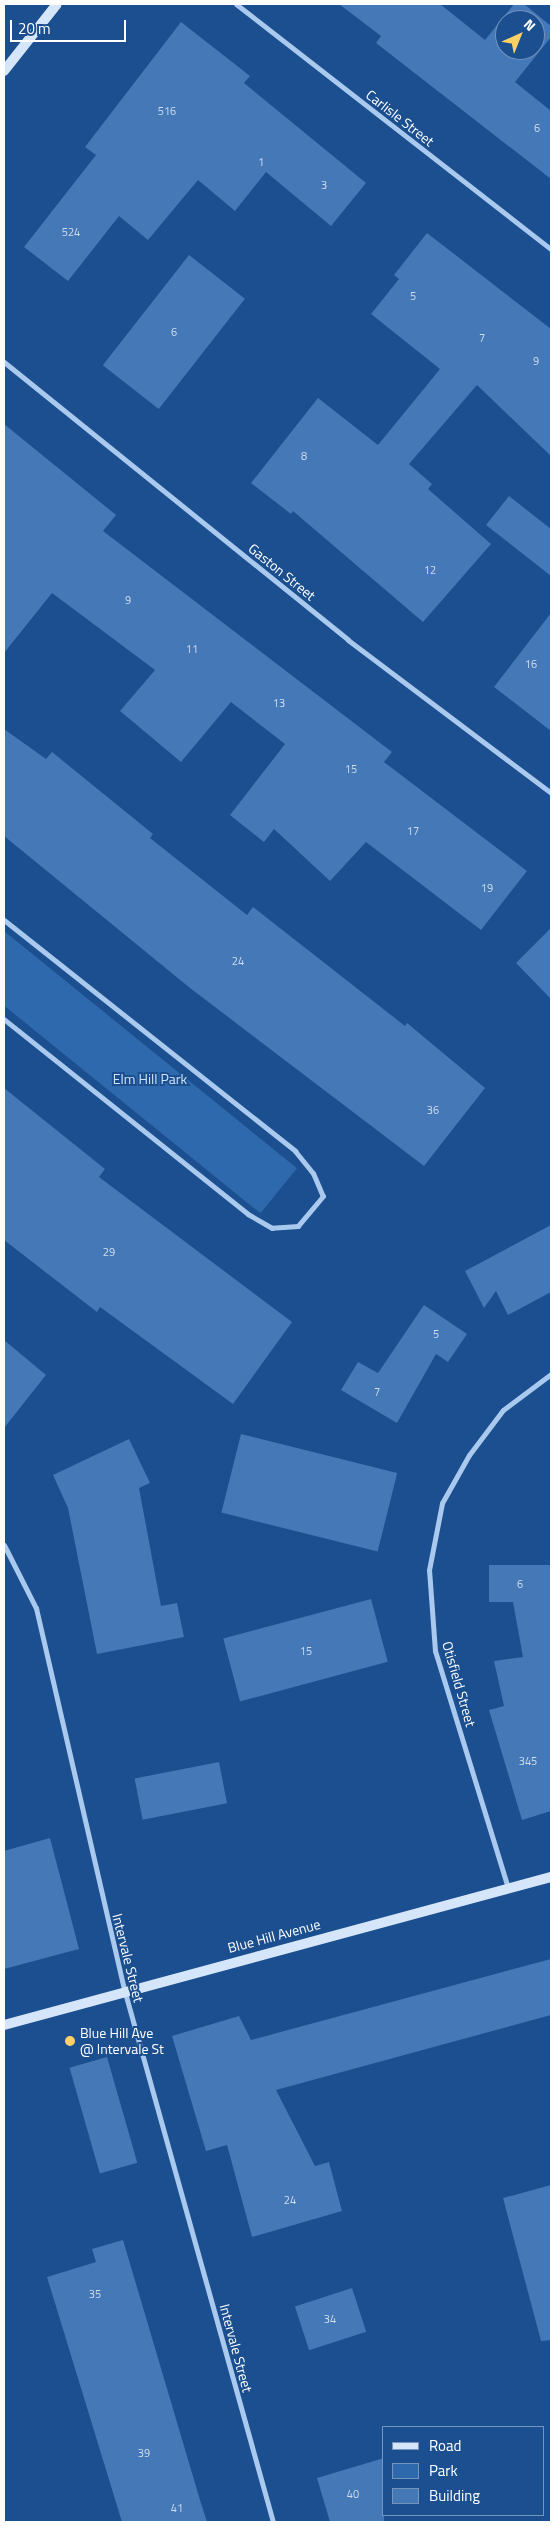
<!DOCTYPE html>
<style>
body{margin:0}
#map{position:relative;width:555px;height:2526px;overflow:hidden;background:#1b4f8f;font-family:"Titillium Web",sans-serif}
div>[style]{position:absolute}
.green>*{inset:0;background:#2e69ad;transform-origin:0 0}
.building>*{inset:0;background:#4478b7;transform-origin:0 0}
.minor>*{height:5px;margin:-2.5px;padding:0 2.5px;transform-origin:2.5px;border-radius:2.5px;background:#a9c9ee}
.secondary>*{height:10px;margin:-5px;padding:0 5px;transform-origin:5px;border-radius:5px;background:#d6e6fa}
.dots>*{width:14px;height:14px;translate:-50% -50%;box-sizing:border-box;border:2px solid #1b4f8f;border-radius:50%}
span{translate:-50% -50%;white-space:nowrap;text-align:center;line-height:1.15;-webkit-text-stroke:4px #1b4f8f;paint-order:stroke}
.number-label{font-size:11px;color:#d0dded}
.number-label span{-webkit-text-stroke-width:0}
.street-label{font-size:14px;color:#fff}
.park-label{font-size:14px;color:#cfe3fa}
.poi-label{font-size:14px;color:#fff}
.left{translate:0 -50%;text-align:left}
.frame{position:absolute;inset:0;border:5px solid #fff;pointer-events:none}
.legend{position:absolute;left:382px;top:2426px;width:162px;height:90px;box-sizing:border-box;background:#1b4f8f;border:1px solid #7695bc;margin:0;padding:6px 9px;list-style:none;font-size:15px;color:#fff}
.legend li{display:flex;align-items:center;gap:10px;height:25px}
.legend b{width:25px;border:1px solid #7695bc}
.north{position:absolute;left:495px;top:10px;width:50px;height:50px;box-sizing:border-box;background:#1b4f8f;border:1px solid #7695bc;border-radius:50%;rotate:44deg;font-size:14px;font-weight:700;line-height:20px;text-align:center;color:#fff}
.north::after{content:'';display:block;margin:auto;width:18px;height:22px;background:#ffd166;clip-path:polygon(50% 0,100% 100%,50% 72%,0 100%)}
.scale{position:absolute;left:10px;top:20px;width:116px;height:22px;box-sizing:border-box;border:2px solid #fff;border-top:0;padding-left:6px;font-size:15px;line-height:18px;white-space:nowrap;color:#fff;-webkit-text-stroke:4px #1b4f8f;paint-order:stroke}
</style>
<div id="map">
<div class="green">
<i style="left:4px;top:931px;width:377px;height:58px;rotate:39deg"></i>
</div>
<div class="building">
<i style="clip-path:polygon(evenodd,339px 4px,440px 4px,485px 40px,514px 4px,524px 4px,551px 26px,551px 37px,515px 82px,551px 111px,551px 179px,376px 43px,381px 36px,339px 4px,505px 20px,535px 20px,535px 50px,505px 50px,505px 20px)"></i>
<i style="clip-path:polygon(181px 22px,250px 76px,244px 83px,366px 183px,331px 226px,266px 172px,235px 211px,198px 180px,148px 240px,119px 216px,68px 281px,24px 247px,96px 155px,85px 147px)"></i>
<i style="clip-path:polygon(427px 233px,551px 329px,551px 456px,477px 385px,409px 464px,432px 484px,428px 489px,491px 544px,423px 622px,293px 511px,291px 514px,251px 483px,318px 398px,378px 445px,440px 369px,371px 314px,399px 279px,394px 275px)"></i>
<i style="left:189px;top:255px;width:71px;height:140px;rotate:38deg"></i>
<i style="clip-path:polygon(4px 424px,116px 515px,103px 531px,392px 752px,384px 762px,527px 871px,481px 930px,366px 842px,330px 881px,274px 829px,264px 842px,230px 815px,285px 744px,231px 702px,181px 762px,120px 711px,155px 670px,52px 593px,4px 653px)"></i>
<i style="clip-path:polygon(509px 496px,551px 529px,551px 576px,486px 525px)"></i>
<i style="clip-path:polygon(551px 613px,551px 731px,494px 687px)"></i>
<i style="clip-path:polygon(4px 729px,46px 759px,52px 752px,153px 834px,150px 838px,247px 915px,253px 907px,405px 1026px,407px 1023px,485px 1088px,424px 1166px,190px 988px,4px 836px)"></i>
<i style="clip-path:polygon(551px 928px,551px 999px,516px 963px)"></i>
<i style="clip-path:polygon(4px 1088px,105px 1169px,99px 1177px,292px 1322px,233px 1404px,100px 1307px,97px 1312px,4px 1240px)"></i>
<i style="clip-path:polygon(551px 1225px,551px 1292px,508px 1315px,496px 1291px,484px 1308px,465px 1271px)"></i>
<i style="clip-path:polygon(424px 1305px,467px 1334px,448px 1362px,436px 1354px,397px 1423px,341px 1390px,358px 1362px,378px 1373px)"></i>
<i style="clip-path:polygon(4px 1340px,46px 1375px,4px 1428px)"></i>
<i style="left:241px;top:1434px;width:161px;height:81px;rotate:14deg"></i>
<i style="clip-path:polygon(129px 1439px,150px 1483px,139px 1488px,161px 1606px,177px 1603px,184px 1637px,97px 1654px,68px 1508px,53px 1475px)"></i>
<i style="clip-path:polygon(489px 1565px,551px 1565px,551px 1811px,522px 1820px,489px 1710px,504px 1706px,494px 1661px,523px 1657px,513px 1602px,489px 1602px)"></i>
<i style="left:371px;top:1599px;width:65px;height:153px;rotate:75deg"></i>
<i style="left:219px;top:1762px;width:42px;height:86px;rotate:79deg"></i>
<i style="clip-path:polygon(50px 1838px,79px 1949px,4px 1969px,4px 1851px)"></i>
<i style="clip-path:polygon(551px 1959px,551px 2015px,276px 2090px,315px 2166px,329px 2162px,342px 2211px,252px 2237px,227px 2145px,206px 2151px,172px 2036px,239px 2016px,251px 2040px)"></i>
<i style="left:107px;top:2057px;width:110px;height:39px;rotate:74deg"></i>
<i style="clip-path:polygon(551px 2185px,551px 2340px,541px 2341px,503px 2198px)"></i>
<i style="clip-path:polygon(123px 2240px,200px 2500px,207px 2522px,122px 2522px,47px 2277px,96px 2262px,92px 2249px)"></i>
<i style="left:352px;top:2288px;width:46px;height:60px;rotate:72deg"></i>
<i style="clip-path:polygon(384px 2458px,384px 2522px,330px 2522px,317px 2478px)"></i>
</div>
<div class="minor">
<i style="left:236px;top:4px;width:399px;rotate:37.9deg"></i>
<i style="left:4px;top:362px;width:442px;rotate:38.9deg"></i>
<i style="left:348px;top:640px;width:254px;rotate:37deg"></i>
<i style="left:4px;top:920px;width:372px;rotate:38.4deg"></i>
<i style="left:295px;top:1151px;width:28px;rotate:51deg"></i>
<i style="left:313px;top:1173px;width:25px;rotate:67deg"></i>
<i style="left:323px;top:1196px;width:39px;rotate:130deg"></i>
<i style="left:298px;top:1226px;width:26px;rotate:176deg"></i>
<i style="left:272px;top:1228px;width:28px;rotate:-150deg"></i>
<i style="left:248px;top:1214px;width:312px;rotate:-141.4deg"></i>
<i style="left:4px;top:1545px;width:71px;rotate:63.1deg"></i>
<i style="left:36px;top:1608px;width:391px;rotate:77deg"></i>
<i style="left:124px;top:1989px;width:553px;rotate:74.38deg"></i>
<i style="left:508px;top:1888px;width:248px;rotate:-107.1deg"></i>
<i style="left:435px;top:1651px;width:81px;rotate:-94.2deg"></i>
<i style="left:429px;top:1570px;width:68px;rotate:-79deg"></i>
<i style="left:442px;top:1503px;width:55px;rotate:-60.6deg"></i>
<i style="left:469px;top:1455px;width:56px;rotate:-52.9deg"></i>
<i style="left:503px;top:1410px;width:60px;rotate:-36.9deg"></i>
</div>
<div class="secondary">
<i style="left:4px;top:71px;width:85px;rotate:-51.7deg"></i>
<i style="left:4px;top:2025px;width:567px;rotate:-15.14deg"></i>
</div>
<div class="dots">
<i style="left:70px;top:2041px;background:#ffd166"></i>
</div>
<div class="number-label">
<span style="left:167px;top:111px">516</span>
<span style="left:537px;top:128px">6</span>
<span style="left:261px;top:162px">1</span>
<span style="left:324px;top:185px">3</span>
<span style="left:71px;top:232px">524</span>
<span style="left:413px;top:296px">5</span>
<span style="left:174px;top:332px">6</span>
<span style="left:482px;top:338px">7</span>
<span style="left:536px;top:361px">9</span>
<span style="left:304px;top:456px">8</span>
<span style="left:430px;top:570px">12</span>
<span style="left:128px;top:600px">9</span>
<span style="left:192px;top:649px">11</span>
<span style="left:531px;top:664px">16</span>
<span style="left:279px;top:703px">13</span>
<span style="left:351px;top:769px">15</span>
<span style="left:413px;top:831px">17</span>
<span style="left:487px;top:888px">19</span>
<span style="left:238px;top:961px">24</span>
<span style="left:433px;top:1110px">36</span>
<span style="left:109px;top:1252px">29</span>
<span style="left:436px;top:1334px">5</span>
<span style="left:377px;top:1392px">7</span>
<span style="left:520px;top:1584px">6</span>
<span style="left:306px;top:1651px">15</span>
<span style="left:528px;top:1761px">345</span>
<span style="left:290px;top:2200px">24</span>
<span style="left:95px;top:2294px">35</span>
<span style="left:330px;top:2319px">34</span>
<span style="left:144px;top:2453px">39</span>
<span style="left:353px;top:2494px">40</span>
<span style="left:177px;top:2508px">41</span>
</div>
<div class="street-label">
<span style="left:400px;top:118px;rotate:38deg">Carlisle Street</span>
<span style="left:282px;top:572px;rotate:39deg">Gaston Street</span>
<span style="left:459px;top:1684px;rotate:74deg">Otisfield Street</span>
<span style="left:274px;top:1936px;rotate:-15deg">Blue Hill Avenue</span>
<span style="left:128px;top:1958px;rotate:76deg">Intervale Street</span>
<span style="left:236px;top:2348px;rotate:75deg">Intervale Street</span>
</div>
<div class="park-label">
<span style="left:150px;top:1079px">Elm Hill Park</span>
</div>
<div class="poi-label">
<span class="left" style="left:80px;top:2041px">Blue Hill Ave<br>@ Intervale St</span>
</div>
<div class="frame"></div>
<ul class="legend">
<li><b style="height:6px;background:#d6e6fa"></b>Road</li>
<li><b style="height:14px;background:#2e69ad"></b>Park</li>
<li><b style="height:14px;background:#4478b7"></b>Building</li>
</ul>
<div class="north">N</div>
<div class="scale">20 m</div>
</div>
